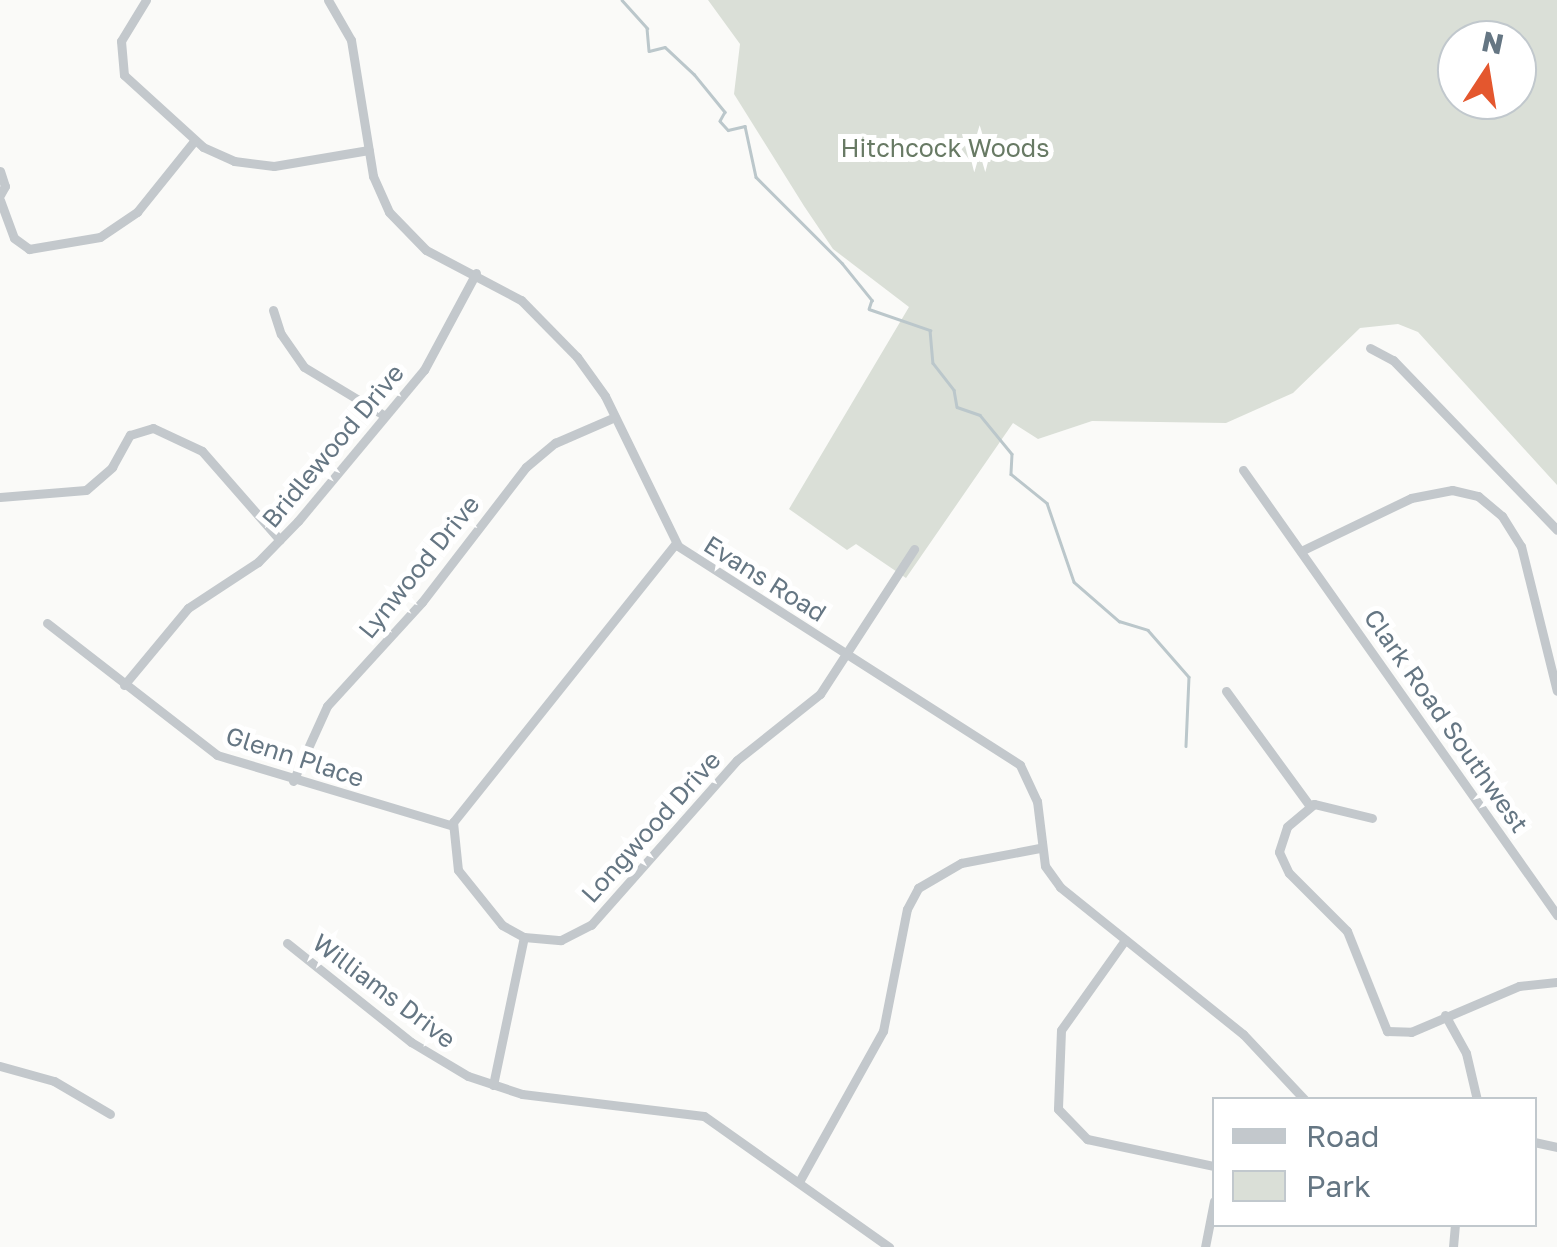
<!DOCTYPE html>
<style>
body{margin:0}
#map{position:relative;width:1557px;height:1247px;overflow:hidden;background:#fafaf8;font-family:"Golos Text",sans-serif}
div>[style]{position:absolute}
.green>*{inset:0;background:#dadfd7}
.stream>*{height:2.5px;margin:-1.25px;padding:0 1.25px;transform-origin:1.25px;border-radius:1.25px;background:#bbc7cb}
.minor>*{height:9px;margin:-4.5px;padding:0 4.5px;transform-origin:4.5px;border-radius:4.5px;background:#c3c8cc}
span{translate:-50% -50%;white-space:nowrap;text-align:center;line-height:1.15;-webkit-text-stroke:10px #fff;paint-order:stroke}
.park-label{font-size:25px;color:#687a64}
.street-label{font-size:25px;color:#657683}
.legend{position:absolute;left:1212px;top:1097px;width:325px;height:130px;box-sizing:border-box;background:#fff;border:2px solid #c1c8cd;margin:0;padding:12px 18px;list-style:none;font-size:30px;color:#657683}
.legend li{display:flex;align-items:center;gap:20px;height:50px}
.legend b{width:50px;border:2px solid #c1c8cd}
.north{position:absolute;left:1437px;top:20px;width:100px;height:100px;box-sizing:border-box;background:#fff;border:2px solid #c1c8cd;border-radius:50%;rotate:12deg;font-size:28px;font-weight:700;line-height:40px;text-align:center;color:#657683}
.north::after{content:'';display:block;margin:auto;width:35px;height:45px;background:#e4572e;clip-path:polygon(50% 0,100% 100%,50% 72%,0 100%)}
</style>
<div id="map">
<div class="green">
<i style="clip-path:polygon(evenodd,708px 0,1557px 0,1557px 485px,1418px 332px,1398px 324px,1360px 328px,1293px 393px,1226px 423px,1092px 421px,1038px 439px,1013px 423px,906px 578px,856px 544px,847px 550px,789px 509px,909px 307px,833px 249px,804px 206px,734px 94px,740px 44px,708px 0,1457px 40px,1517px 40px,1517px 100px,1457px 100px,1457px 40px)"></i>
</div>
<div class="stream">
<i style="left:622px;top:0;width:38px;rotate:48deg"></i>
<i style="left:647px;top:28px;width:23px;rotate:85deg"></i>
<i style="left:649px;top:51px;width:16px;rotate:-14deg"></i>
<i style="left:665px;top:47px;width:40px;rotate:43deg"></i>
<i style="left:694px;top:74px;width:49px;rotate:50.8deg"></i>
<i style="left:725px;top:112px;width:10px;rotate:119deg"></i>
<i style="left:720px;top:121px;width:12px;rotate:48deg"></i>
<i style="left:728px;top:130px;width:17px;rotate:-13deg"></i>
<i style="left:745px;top:126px;width:52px;rotate:77.8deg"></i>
<i style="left:756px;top:177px;width:122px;rotate:45deg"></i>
<i style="left:842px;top:263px;width:48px;rotate:51deg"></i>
<i style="left:872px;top:300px;width:9px;rotate:108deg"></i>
<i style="left:869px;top:309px;width:65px;rotate:19deg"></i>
<i style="left:930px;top:330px;width:33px;rotate:85deg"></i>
<i style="left:933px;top:363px;width:34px;rotate:52deg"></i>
<i style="left:954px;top:390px;width:17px;rotate:80deg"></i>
<i style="left:957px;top:407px;width:24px;rotate:19deg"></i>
<i style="left:980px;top:415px;width:50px;rotate:50.6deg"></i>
<i style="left:1012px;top:454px;width:20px;rotate:93deg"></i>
<i style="left:1011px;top:474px;width:46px;rotate:38.9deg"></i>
<i style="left:1047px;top:503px;width:83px;rotate:71.1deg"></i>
<i style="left:1074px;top:582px;width:60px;rotate:40.9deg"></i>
<i style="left:1119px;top:621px;width:30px;rotate:17deg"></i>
<i style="left:1148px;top:630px;width:62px;rotate:48.9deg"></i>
<i style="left:1189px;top:677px;width:69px;rotate:92.5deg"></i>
</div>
<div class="minor">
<i style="left:146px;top:0;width:48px;rotate:121.4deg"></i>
<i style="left:121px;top:41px;width:34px;rotate:85deg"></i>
<i style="left:124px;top:75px;width:107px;rotate:42.3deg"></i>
<i style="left:203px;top:147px;width:34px;rotate:24deg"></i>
<i style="left:234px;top:161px;width:40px;rotate:7.1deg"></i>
<i style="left:274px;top:166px;width:96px;rotate:-9.6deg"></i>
<i style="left:328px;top:0;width:46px;rotate:60.1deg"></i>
<i style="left:351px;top:40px;width:138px;rotate:80.8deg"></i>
<i style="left:373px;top:176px;width:39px;rotate:66deg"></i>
<i style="left:389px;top:212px;width:53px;rotate:45.8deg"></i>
<i style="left:426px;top:250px;width:107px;rotate:27.8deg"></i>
<i style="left:521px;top:300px;width:80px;rotate:45.5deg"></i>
<i style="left:577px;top:357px;width:48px;rotate:54.3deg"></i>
<i style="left:605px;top:396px;width:167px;rotate:64deg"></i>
<i style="left:678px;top:546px;width:406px;rotate:32.6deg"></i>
<i style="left:1020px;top:765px;width:40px;rotate:65deg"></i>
<i style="left:1037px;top:801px;width:65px;rotate:83deg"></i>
<i style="left:1045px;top:866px;width:26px;rotate:54deg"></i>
<i style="left:1060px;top:887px;width:235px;rotate:38.8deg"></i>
<i style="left:1243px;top:1034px;width:91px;rotate:46.8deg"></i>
<i style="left:0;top:171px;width:16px;rotate:72deg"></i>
<i style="left:5px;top:186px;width:10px;rotate:119deg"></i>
<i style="left:0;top:200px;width:40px;rotate:69.8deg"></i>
<i style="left:14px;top:238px;width:19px;rotate:36deg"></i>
<i style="left:29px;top:249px;width:72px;rotate:-9.6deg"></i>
<i style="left:100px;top:237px;width:45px;rotate:-34deg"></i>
<i style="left:137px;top:212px;width:91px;rotate:-51.2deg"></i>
<i style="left:273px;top:310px;width:25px;rotate:72deg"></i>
<i style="left:281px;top:334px;width:40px;rotate:55.1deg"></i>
<i style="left:304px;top:367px;width:91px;rotate:31.1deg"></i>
<i style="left:1370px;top:348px;width:26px;rotate:28deg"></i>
<i style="left:1393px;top:360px;width:236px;rotate:46deg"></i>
<i style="left:1243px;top:470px;width:545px;rotate:54.79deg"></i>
<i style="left:0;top:497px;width:86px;rotate:-4.7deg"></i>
<i style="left:86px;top:490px;width:35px;rotate:-41deg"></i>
<i style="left:112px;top:467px;width:37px;rotate:-61deg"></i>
<i style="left:130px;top:435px;width:24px;rotate:-17deg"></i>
<i style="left:153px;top:428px;width:54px;rotate:25.1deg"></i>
<i style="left:202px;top:451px;width:118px;rotate:48.8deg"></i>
<i style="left:676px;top:543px;width:357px;rotate:128.6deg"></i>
<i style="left:453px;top:822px;width:48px;rotate:84.1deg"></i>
<i style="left:458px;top:870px;width:70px;rotate:51.3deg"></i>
<i style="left:502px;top:925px;width:25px;rotate:29deg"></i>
<i style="left:524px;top:937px;width:37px;rotate:5deg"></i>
<i style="left:561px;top:940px;width:34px;rotate:-27deg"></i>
<i style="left:591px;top:925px;width:220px;rotate:-48.5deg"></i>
<i style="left:737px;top:760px;width:106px;rotate:-38.5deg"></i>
<i style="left:820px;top:694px;width:173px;rotate:-57deg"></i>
<i style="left:1301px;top:551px;width:122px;rotate:-25.7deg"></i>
<i style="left:1411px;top:498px;width:42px;rotate:-11deg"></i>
<i style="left:1452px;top:490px;width:27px;rotate:13deg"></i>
<i style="left:1478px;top:496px;width:31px;rotate:40deg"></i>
<i style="left:1502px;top:516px;width:36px;rotate:58deg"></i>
<i style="left:1521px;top:546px;width:149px;rotate:76.1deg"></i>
<i style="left:47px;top:623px;width:215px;rotate:37.8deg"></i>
<i style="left:217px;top:755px;width:246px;rotate:16.7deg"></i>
<i style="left:124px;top:685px;width:100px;rotate:-50.3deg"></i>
<i style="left:188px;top:608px;width:84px;rotate:-33.3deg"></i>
<i style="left:258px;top:562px;width:57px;rotate:-45.7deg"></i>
<i style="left:298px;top:521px;width:197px;rotate:-50.2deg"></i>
<i style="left:424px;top:370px;width:110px;rotate:-61.8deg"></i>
<i style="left:1226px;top:691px;width:142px;rotate:53.9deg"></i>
<i style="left:293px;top:781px;width:82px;rotate:-65.6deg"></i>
<i style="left:327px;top:706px;width:141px;rotate:-47.6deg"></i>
<i style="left:422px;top:602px;width:170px;rotate:-52.4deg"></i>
<i style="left:526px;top:467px;width:38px;rotate:-40deg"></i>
<i style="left:555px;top:443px;width:65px;rotate:-23.4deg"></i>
<i style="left:1372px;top:818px;width:60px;rotate:-166.4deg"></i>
<i style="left:1314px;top:804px;width:35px;rotate:140deg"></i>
<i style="left:1287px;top:827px;width:26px;rotate:108deg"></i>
<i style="left:1279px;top:852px;width:23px;rotate:65deg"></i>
<i style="left:1289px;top:873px;width:82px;rotate:45deg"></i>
<i style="left:1347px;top:931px;width:108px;rotate:68.2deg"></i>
<i style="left:1387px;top:1031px;width:24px;rotate:2deg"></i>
<i style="left:1411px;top:1032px;width:117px;rotate:-23.1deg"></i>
<i style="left:1519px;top:986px;width:38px;rotate:-6deg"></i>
<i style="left:1125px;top:940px;width:110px;rotate:125.4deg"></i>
<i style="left:1061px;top:1030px;width:79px;rotate:92.2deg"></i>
<i style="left:1058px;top:1109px;width:42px;rotate:46deg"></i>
<i style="left:1087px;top:1139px;width:130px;rotate:12deg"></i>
<i style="left:287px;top:943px;width:159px;rotate:38.6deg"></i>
<i style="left:411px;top:1042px;width:66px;rotate:30.8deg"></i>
<i style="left:468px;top:1076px;width:57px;rotate:18.4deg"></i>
<i style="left:522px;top:1094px;width:183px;rotate:6.9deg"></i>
<i style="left:704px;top:1116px;width:227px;rotate:35.3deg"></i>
<i style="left:1445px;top:1015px;width:43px;rotate:61.1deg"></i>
<i style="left:1466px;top:1053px;width:48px;rotate:76.8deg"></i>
<i style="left:0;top:1066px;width:56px;rotate:15.5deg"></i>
<i style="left:54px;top:1081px;width:65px;rotate:30.5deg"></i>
<i style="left:493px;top:1085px;width:151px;rotate:-78.2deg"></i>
<i style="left:1534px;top:1142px;width:24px;rotate:12deg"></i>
<i style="left:800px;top:1180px;width:171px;rotate:-60.9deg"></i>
<i style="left:883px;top:1031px;width:124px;rotate:-78.9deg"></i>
<i style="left:907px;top:909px;width:24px;rotate:-62deg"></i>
<i style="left:918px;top:888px;width:50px;rotate:-30.2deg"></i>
<i style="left:961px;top:863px;width:80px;rotate:-10.8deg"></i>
<i style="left:1205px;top:1247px;width:47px;rotate:-78.9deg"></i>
<i style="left:1453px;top:1247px;width:23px;rotate:-85deg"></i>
</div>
<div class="park-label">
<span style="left:945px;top:148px">Hitchcock Woods</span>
</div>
<div class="street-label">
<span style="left:333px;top:446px;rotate:-50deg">Bridlewood Drive</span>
<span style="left:419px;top:567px;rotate:-51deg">Lynwood Drive</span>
<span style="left:765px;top:579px;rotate:32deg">Evans Road</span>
<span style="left:1446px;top:721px;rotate:55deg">Clark Road Southwest</span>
<span style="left:295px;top:757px;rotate:18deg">Glenn Place</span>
<span style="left:651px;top:827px;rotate:-48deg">Longwood Drive</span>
<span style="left:384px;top:991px;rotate:37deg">Williams Drive</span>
</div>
<ul class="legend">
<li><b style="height:12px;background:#c3c8cc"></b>Road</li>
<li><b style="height:28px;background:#dadfd7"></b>Park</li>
</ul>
<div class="north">N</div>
</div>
